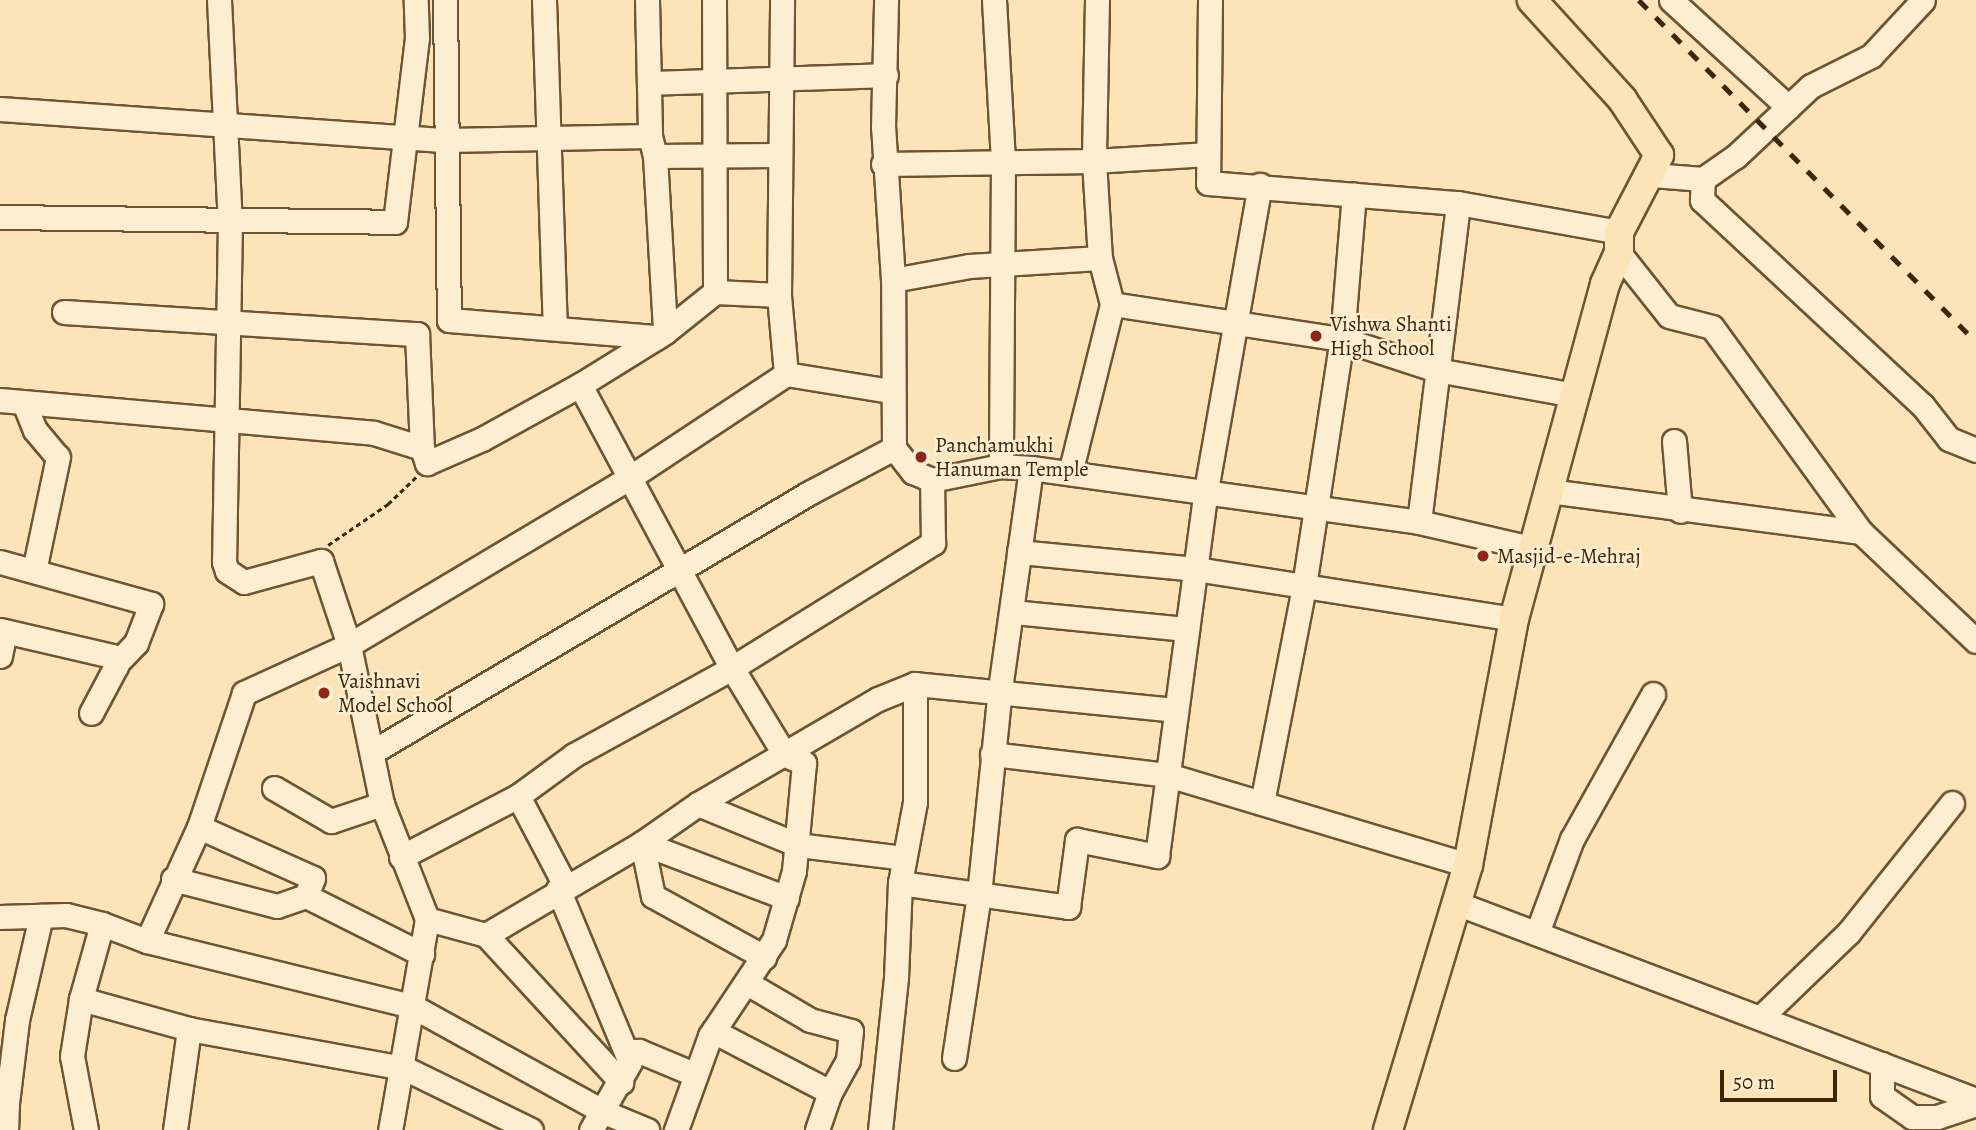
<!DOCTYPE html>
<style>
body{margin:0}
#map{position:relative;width:1976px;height:1130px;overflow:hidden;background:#fce3b8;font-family:Alegreya,serif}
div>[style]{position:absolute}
.path>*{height:2.5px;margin-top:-1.25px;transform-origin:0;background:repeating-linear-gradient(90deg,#3e2505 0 5px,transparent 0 8.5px)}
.roads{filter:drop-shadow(2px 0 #6e5432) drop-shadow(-2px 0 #6e5432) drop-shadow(0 2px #6e5432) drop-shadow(0 -2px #6e5432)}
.minor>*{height:23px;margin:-11.5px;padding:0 11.5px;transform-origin:11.5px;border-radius:11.5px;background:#fdedd1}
.major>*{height:28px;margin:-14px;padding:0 14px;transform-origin:14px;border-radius:14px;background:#fce3b8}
.rail>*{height:4.5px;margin-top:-2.25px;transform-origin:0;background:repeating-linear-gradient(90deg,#3e2505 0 12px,transparent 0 24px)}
.dots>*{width:19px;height:19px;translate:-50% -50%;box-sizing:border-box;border:4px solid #fdedd1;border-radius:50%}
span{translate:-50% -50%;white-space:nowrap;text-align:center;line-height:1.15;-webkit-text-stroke:5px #fdedd1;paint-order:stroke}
.poi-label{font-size:21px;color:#3e2505}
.left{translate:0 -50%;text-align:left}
.scale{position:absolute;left:1720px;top:1070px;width:117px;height:32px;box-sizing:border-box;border:4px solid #3e2505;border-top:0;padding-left:9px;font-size:21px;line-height:24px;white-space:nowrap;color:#3e2505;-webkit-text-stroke:5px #fdedd1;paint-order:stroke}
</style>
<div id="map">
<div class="path">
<i style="left:328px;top:545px;width:73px;rotate:-34.3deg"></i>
<i style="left:388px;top:504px;width:39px;rotate:-44deg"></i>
</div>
<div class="roads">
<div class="minor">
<i style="left:219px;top:0;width:222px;rotate:87.2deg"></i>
<i style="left:230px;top:222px;width:340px;rotate:91deg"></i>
<i style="left:224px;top:562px;width:9px;rotate:72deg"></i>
<i style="left:227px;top:571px;width:20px;rotate:33deg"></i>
<i style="left:244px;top:582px;width:80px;rotate:-15.3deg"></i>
<i style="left:321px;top:561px;width:89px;rotate:71.6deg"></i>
<i style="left:349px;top:645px;width:162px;rotate:78.3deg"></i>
<i style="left:382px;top:804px;width:123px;rotate:68.6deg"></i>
<i style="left:427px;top:919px;width:214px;rotate:99.9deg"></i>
<i style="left:445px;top:0;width:320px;rotate:89.3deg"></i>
<i style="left:449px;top:320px;width:209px;rotate:4.7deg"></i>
<i style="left:544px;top:0;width:327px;rotate:88.1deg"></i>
<i style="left:647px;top:0;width:136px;rotate:88.7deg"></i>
<i style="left:650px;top:136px;width:21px;rotate:76deg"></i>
<i style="left:655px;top:156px;width:176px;rotate:86.7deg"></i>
<i style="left:714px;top:0;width:292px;rotate:89.8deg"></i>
<i style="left:994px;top:0;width:163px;rotate:86.8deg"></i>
<i style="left:1003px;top:163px;width:303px;rotate:90.4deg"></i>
<i style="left:1097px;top:0;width:161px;rotate:91.1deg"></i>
<i style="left:1094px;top:161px;width:97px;rotate:86.5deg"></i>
<i style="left:1100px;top:258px;width:48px;rotate:75.4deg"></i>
<i style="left:1112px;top:304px;width:233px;rotate:8.7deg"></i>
<i style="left:1342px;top:339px;width:100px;rotate:18.1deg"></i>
<i style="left:1437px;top:370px;width:140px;rotate:10.3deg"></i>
<i style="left:1210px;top:0;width:183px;rotate:90.6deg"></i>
<i style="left:1208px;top:183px;width:251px;rotate:4.6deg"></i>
<i style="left:1458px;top:203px;width:164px;rotate:10.2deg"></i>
<i style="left:1671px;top:0;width:159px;rotate:42.4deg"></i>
<i style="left:649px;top:83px;width:237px;rotate:-1.9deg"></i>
<i style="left:0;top:109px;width:447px;rotate:4deg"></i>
<i style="left:446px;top:140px;width:204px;rotate:-1.1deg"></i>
<i style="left:655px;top:156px;width:123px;rotate:-0.5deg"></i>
<i style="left:883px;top:164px;width:211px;rotate:-0.8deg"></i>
<i style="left:1094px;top:161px;width:114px;rotate:-3.5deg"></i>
<i style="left:1652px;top:175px;width:51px;rotate:4.5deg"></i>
<i style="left:1703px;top:179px;width:39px;rotate:-35deg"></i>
<i style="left:1735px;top:157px;width:104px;rotate:-43.1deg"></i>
<i style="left:1811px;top:86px;width:67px;rotate:-26.6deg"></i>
<i style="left:1871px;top:56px;width:76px;rotate:-47.1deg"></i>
<i style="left:1703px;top:179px;width:21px;rotate:93deg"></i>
<i style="left:1702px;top:200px;width:302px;rotate:43deg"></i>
<i style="left:1923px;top:406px;width:42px;rotate:51.8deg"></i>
<i style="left:1949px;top:439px;width:29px;rotate:22deg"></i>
<i style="left:0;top:217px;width:395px;rotate:0.7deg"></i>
<i style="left:395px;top:222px;width:185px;rotate:-83.2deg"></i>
<i style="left:417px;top:38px;width:38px;rotate:-92deg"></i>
<i style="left:1619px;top:253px;width:80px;rotate:51.6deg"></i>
<i style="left:1669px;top:316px;width:44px;rotate:14.3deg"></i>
<i style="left:1712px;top:327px;width:253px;rotate:54deg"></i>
<i style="left:893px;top:280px;width:77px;rotate:-10.4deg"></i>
<i style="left:969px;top:266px;width:131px;rotate:-3.5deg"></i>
<i style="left:64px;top:312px;width:354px;rotate:3.6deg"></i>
<i style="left:417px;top:334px;width:114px;rotate:87.5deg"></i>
<i style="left:422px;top:448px;width:16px;rotate:72deg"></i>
<i style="left:427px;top:463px;width:60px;rotate:-23.6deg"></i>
<i style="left:482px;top:439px;width:112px;rotate:-28.9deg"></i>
<i style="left:580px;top:385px;width:100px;rotate:-31.9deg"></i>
<i style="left:665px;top:332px;width:64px;rotate:-38.7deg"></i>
<i style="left:715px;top:292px;width:64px;rotate:2.7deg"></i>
<i style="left:786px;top:374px;width:105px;rotate:9.3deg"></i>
<i style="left:580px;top:385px;width:321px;rotate:61.8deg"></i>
<i style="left:732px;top:668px;width:102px;rotate:58.7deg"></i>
<i style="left:785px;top:755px;width:21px;rotate:23deg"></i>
<i style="left:804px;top:763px;width:108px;rotate:95.3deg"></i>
<i style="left:794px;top:871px;width:72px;rotate:106.2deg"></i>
<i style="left:774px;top:940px;width:115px;rotate:123.7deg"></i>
<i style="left:710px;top:1036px;width:100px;rotate:109.9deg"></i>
<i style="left:0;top:400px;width:375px;rotate:5deg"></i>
<i style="left:374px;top:433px;width:50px;rotate:17.4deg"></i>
<i style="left:24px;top:403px;width:29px;rotate:68deg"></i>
<i style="left:35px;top:430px;width:35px;rotate:50deg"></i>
<i style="left:58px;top:457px;width:116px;rotate:101.9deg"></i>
<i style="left:1674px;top:441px;width:70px;rotate:85.1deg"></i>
<i style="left:894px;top:448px;width:31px;rotate:52deg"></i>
<i style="left:913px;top:472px;width:21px;rotate:23deg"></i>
<i style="left:1070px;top:473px;width:174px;rotate:-76deg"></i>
<i style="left:1549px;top:491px;width:315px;rotate:7.5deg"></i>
<i style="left:1861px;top:532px;width:158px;rotate:43.5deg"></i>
<i style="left:1419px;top:522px;width:321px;rotate:-83deg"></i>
<i style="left:1019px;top:552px;width:177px;rotate:5.5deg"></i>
<i style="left:1195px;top:569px;width:323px;rotate:8.9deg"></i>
<i style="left:0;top:562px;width:157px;rotate:15.5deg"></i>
<i style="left:151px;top:604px;width:42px;rotate:111deg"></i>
<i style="left:136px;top:643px;width:28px;rotate:134deg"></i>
<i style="left:1013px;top:612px;width:175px;rotate:5.6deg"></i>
<i style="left:0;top:630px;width:115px;rotate:13.1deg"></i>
<i style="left:112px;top:656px;width:11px;rotate:68deg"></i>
<i style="left:116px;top:666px;width:53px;rotate:118deg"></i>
<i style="left:0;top:656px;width:25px;rotate:-79deg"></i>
<i style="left:374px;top:751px;width:506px;rotate:-30.67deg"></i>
<i style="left:809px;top:493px;width:96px;rotate:-27.9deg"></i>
<i style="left:894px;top:448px;width:168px;rotate:-90.3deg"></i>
<i style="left:893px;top:280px;width:153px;rotate:-93.7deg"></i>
<i style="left:883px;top:127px;width:127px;rotate:-88.6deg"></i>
<i style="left:992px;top:754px;width:177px;rotate:6.8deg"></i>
<i style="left:1168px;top:775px;width:313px;rotate:16.7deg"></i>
<i style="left:274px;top:788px;width:66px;rotate:30.1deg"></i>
<i style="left:331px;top:821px;width:54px;rotate:-18.4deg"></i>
<i style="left:518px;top:796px;width:101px;rotate:62.2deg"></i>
<i style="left:1262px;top:803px;width:221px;rotate:-79deg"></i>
<i style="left:1304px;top:586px;width:250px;rotate:-81.3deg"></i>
<i style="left:1342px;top:339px;width:145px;rotate:-85.3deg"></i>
<i style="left:698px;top:804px;width:108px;rotate:22.3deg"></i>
<i style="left:798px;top:845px;width:107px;rotate:7deg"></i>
<i style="left:199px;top:827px;width:125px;rotate:24.1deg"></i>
<i style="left:313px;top:878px;width:19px;rotate:111deg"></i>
<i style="left:642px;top:843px;width:54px;rotate:78.3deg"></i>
<i style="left:653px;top:896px;width:127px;rotate:28.8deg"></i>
<i style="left:642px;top:843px;width:155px;rotate:20.8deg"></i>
<i style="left:401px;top:857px;width:132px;rotate:-27.5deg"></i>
<i style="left:518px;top:796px;width:69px;rotate:-36.2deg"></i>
<i style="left:574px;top:755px;width:180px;rotate:-28.8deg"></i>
<i style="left:732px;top:668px;width:237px;rotate:-31.9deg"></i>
<i style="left:933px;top:543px;width:63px;rotate:-90.9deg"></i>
<i style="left:932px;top:480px;width:70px;rotate:-11.5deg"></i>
<i style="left:1001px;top:466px;width:30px;rotate:4deg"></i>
<i style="left:1031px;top:468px;width:392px;rotate:7.9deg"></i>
<i style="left:1419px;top:522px;width:116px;rotate:13deg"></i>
<i style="left:173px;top:879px;width:107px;rotate:14.6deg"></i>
<i style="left:277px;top:906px;width:31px;rotate:-19deg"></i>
<i style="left:306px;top:896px;width:130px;rotate:26.6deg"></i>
<i style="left:900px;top:883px;width:170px;rotate:8.1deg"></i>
<i style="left:1068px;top:907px;width:68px;rotate:-82.3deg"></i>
<i style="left:1077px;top:840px;width:82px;rotate:11.3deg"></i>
<i style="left:1157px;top:856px;width:363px;rotate:-82.4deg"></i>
<i style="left:1205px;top:496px;width:316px;rotate:-80deg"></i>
<i style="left:558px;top:889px;width:187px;rotate:67.4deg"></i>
<i style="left:630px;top:1062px;width:78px;rotate:119.8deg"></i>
<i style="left:1456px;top:903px;width:556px;rotate:20.75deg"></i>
<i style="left:0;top:917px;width:66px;rotate:-1.7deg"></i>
<i style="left:66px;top:915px;width:37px;rotate:14deg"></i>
<i style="left:427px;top:919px;width:61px;rotate:15.2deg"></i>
<i style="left:486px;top:935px;width:200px;rotate:47.4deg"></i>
<i style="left:1537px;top:933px;width:100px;rotate:-69.6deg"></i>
<i style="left:1572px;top:839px;width:166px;rotate:-60.8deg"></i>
<i style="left:486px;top:935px;width:181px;rotate:-30.5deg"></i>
<i style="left:642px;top:843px;width:68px;rotate:-34.9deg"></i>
<i style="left:698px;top:804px;width:208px;rotate:-30.3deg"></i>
<i style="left:878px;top:699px;width:40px;rotate:-22deg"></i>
<i style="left:915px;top:684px;width:262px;rotate:5.7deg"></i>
<i style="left:147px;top:941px;width:273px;rotate:13.8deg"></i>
<i style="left:412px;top:1006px;width:219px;rotate:28.9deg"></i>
<i style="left:604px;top:1112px;width:47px;rotate:22.7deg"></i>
<i style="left:747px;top:983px;width:73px;rotate:30.4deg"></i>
<i style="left:810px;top:1020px;width:42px;rotate:15deg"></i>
<i style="left:851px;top:1031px;width:29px;rotate:96deg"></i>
<i style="left:848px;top:1060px;width:37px;rotate:119deg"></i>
<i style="left:81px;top:999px;width:112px;rotate:15.5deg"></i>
<i style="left:1760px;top:1018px;width:124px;rotate:-44deg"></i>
<i style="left:1849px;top:932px;width:165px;rotate:-51.4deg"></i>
<i style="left:713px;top:1031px;width:132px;rotate:27.5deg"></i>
<i style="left:830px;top:1092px;width:40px;rotate:108.9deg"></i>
<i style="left:628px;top:1051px;width:11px"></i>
<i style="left:639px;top:1051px;width:60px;rotate:22.7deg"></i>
<i style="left:954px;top:1058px;width:165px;rotate:-81.3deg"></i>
<i style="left:979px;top:895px;width:207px;rotate:-84.2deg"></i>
<i style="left:1000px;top:689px;width:223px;rotate:-82deg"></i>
<i style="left:1882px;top:1064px;width:32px;rotate:90deg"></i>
<i style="left:1882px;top:1096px;width:37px;rotate:35deg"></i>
<i style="left:1912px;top:1117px;width:25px"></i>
<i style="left:1937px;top:1117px;width:41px;rotate:-18.4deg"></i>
<i style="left:0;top:1102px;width:7px;rotate:8deg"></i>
<i style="left:7px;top:1103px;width:27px;rotate:92deg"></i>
<i style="left:7px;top:1103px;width:84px;rotate:-83.1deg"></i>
<i style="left:17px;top:1020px;width:107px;rotate:-77deg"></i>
<i style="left:86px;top:1130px;width:75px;rotate:-100.7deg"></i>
<i style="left:72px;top:1056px;width:58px;rotate:-81deg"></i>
<i style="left:81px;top:999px;width:78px;rotate:-74.4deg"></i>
<i style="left:102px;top:924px;width:48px;rotate:20.7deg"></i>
<i style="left:147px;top:941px;width:125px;rotate:-65.5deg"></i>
<i style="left:199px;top:827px;width:141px;rotate:-71.4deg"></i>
<i style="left:244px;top:693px;width:115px;rotate:-24.6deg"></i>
<i style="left:349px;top:645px;width:326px;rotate:-30.8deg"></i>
<i style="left:629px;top:478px;width:188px;rotate:-33.5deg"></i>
<i style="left:786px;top:374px;width:79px;rotate:-95.1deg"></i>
<i style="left:779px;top:295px;width:295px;rotate:-89.4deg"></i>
<i style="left:175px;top:1130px;width:102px;rotate:-82.1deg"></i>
<i style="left:189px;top:1029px;width:219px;rotate:10.3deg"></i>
<i style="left:404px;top:1068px;width:141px;rotate:26deg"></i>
<i style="left:880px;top:1130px;width:153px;rotate:-84deg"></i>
<i style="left:896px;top:978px;width:95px;rotate:-87.6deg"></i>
<i style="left:900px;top:883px;width:82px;rotate:-79.5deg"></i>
<i style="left:915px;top:802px;width:118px;rotate:-90deg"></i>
</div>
<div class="major">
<i style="left:1388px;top:1130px;width:277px;rotate:-73.2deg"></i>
<i style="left:1468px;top:865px;width:250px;rotate:-79.4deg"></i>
<i style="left:1514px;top:619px;width:347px;rotate:-74.8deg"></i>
<i style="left:1605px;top:284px;width:34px;rotate:-66deg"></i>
<i style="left:1619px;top:253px;width:21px;rotate:-90deg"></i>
<i style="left:1619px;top:232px;width:87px;rotate:-62.5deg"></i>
<i style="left:1659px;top:155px;width:67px;rotate:-123.5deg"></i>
<i style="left:1622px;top:99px;width:134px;rotate:-132.3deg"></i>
</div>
</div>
<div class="rail">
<i style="left:1639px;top:0;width:480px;rotate:45.4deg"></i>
</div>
<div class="dots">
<i style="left:1316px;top:336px;background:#8f2418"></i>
<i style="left:921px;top:457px;background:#8f2418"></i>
<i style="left:1483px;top:556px;background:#8f2418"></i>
<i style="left:324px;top:693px;background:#8f2418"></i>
</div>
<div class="poi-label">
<span class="left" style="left:1330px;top:336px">Vishwa Shanti<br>High School</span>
<span class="left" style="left:935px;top:457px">Panchamukhi<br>Hanuman Temple</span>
<span class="left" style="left:1497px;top:556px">Masjid-e-Mehraj</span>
<span class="left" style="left:338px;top:693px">Vaishnavi<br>Model School</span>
</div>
<div class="scale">50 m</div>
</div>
